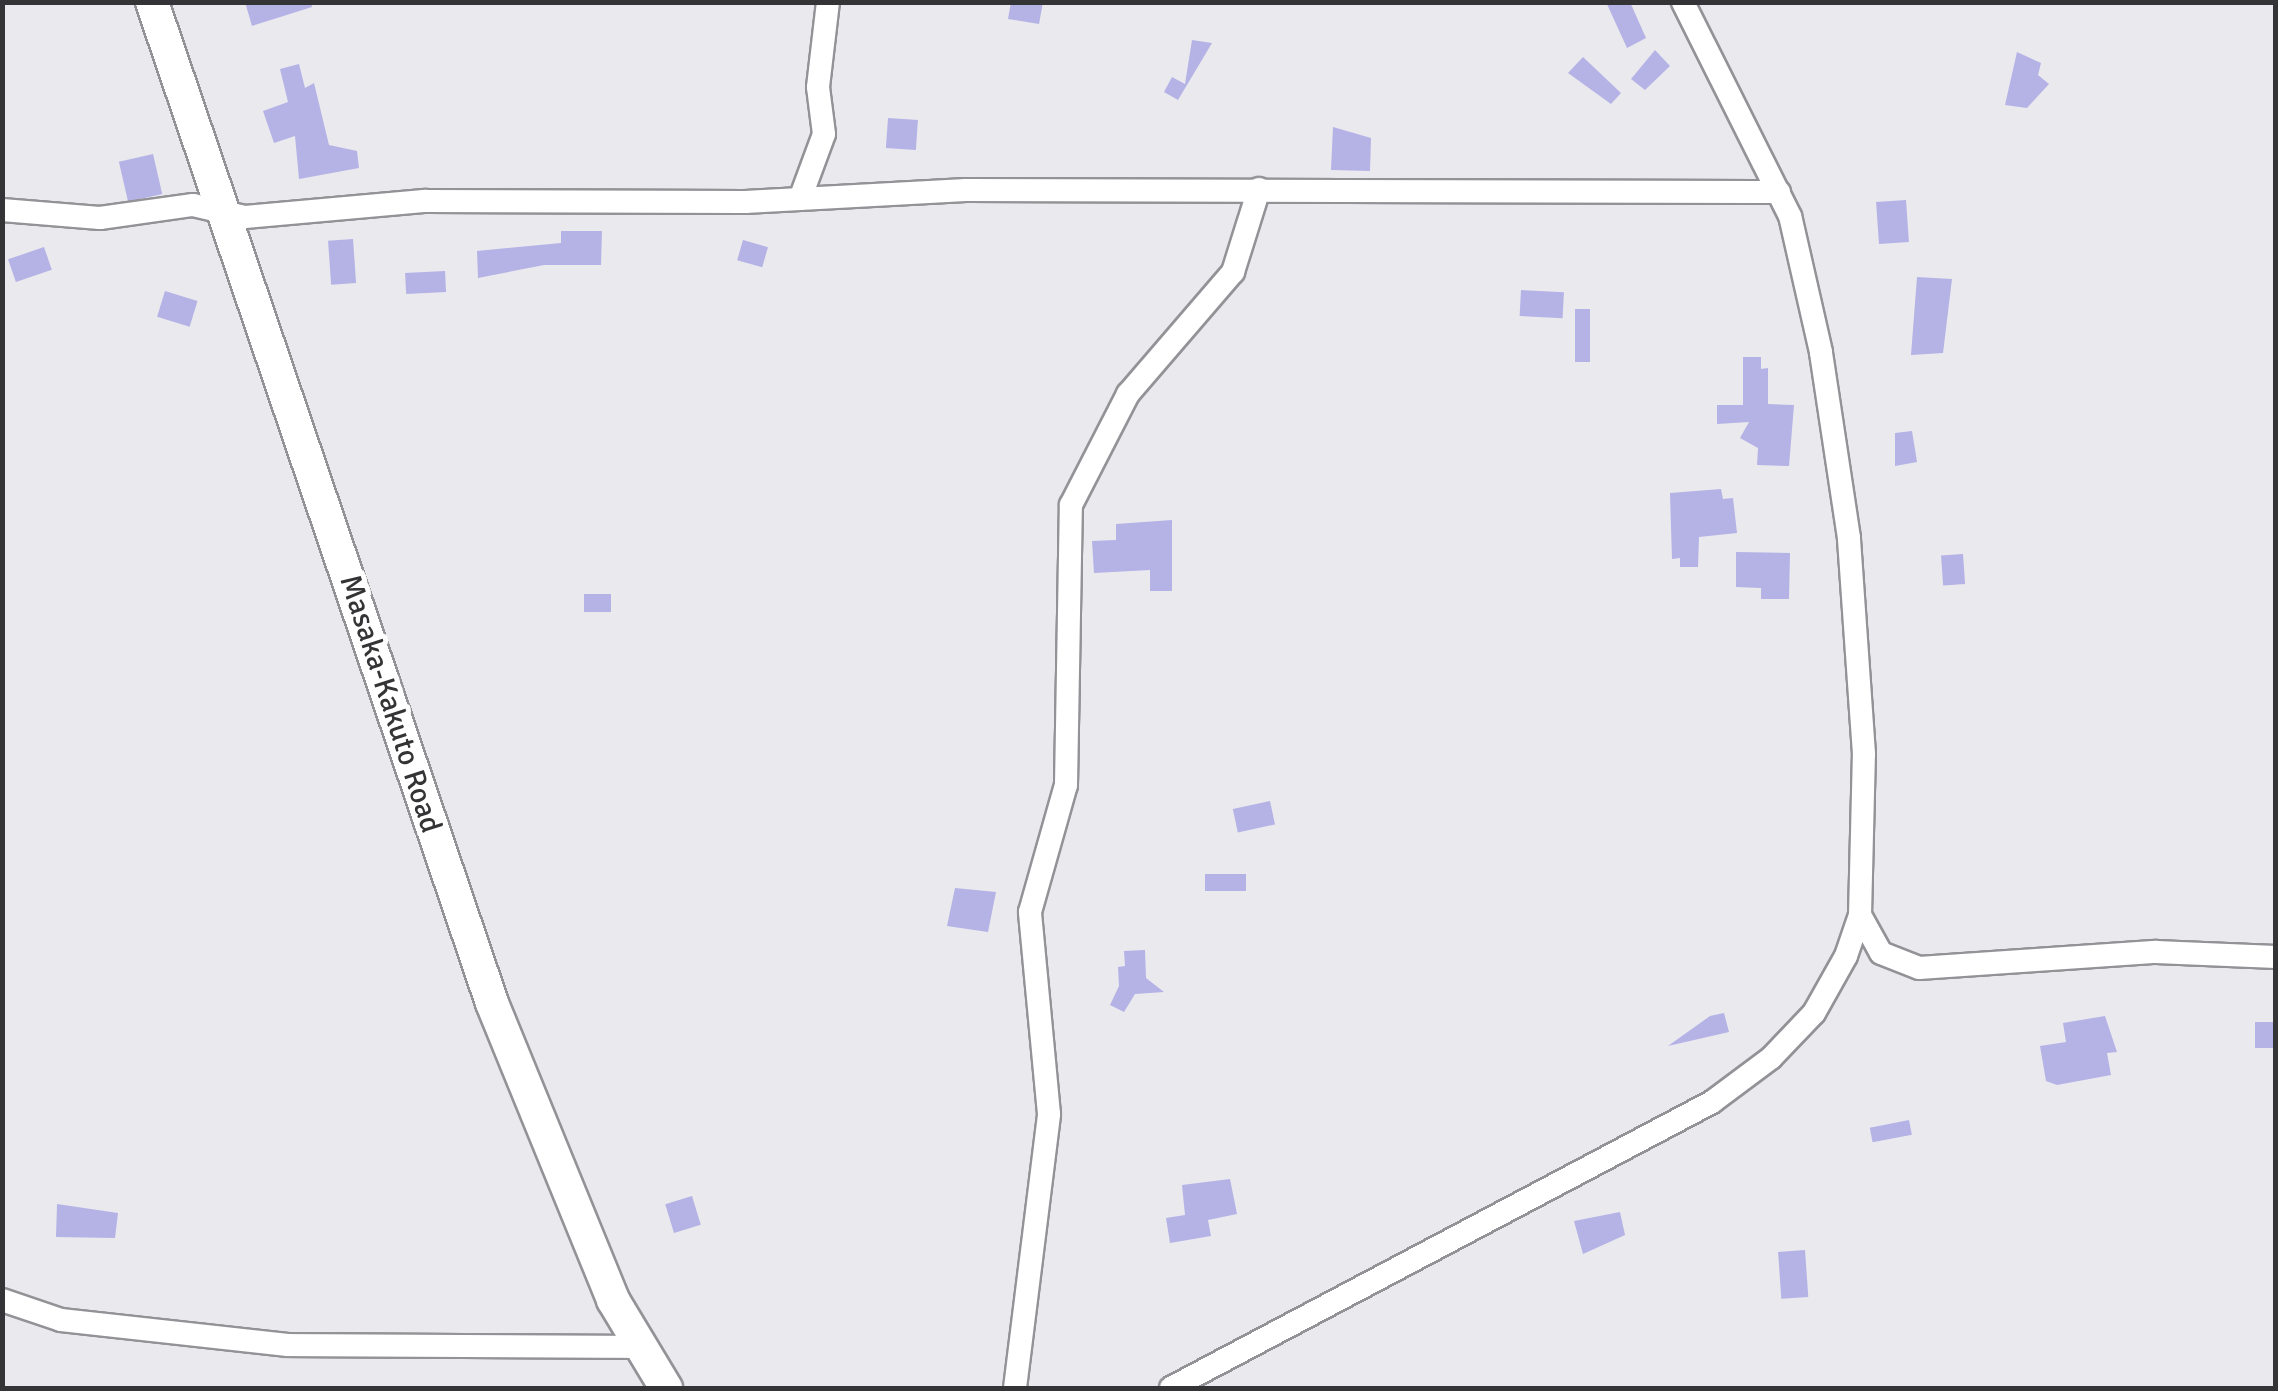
<!DOCTYPE html>
<style>
body{margin:0}
#map{position:relative;width:2278px;height:1391px;overflow:hidden;background:#e9e9ee;font-family:Signika,sans-serif}
div>[style]{position:absolute}
.building>*{inset:0;background:#b5b2e6;transform-origin:0 0}
.roads{filter:drop-shadow(2px 0 #929297) drop-shadow(-2px 0 #929297) drop-shadow(0 2px #929297) drop-shadow(0 -2px #929297)}
.minor>*{height:22px;margin:-11px;padding:0 11px;transform-origin:11px;border-radius:11px;background:#fff}
.highway>*{height:32px;margin:-16px;padding:0 16px;transform-origin:16px;border-radius:16px;background:#fff}
span{translate:-50% -50%;white-space:nowrap;text-align:center;line-height:1.15;-webkit-text-stroke:10px #fff;paint-order:stroke}
.street-label{font-size:30px;color:#343436}
.frame{position:absolute;inset:0;border:5px solid #343436;pointer-events:none}
</style>
<div id="map">
<div class="building">
<i style="clip-path:polygon(245px 2px,311px 2px,312px 7px,252px 26px)"></i>
<i style="clip-path:polygon(1011px 2px,1043px 2px,1039px 24px,1008px 19px)"></i>
<i style="clip-path:polygon(1606px 2px,1630px 2px,1646px 38px,1627px 48px)"></i>
<i style="clip-path:polygon(1192px 40px,1212px 43px,1178px 100px,1164px 92px,1172px 77px,1185px 84px)"></i>
<i style="clip-path:polygon(1655px 50px,1670px 66px,1645px 90px,1631px 79px)"></i>
<i style="clip-path:polygon(2017px 52px,2041px 63px,2038px 75px,2049px 84px,2027px 108px,2005px 105px)"></i>
<i style="clip-path:polygon(1583px 57px,1621px 93px,1611px 104px,1568px 73px)"></i>
<i style="clip-path:polygon(299px 64px,305px 88px,314px 83px,329px 145px,357px 151px,359px 168px,299px 179px,295px 136px,274px 143px,263px 111px,288px 102px,280px 69px)"></i>
<i style="left:888px;top:118px;width:30px;height:30px;rotate:4deg"></i>
<i style="clip-path:polygon(1333px 127px,1371px 138px,1370px 171px,1331px 170px)"></i>
<i style="left:153px;top:154px;width:41px;height:35px;rotate:77deg"></i>
<i style="left:1906px;top:200px;width:42px;height:30px;rotate:86deg"></i>
<i style="clip-path:polygon(561px 231px,602px 231px,601px 265px,544px 265px,478px 278px,477px 251px,561px 243px)"></i>
<i style="left:353px;top:239px;width:44px;height:25px;rotate:86deg"></i>
<i style="left:743px;top:240px;width:26px;height:21px;rotate:16deg"></i>
<i style="left:44px;top:247px;width:24px;height:38px;rotate:71deg"></i>
<i style="left:445px;top:271px;width:21px;height:40px;rotate:87deg"></i>
<i style="clip-path:polygon(1917px 277px,1952px 279px,1943px 353px,1911px 355px)"></i>
<i style="left:1521px;top:290px;width:43px;height:26px;rotate:3deg"></i>
<i style="left:165px;top:291px;width:34px;height:27px;rotate:17deg"></i>
<i style="left:1575px;top:309px;width:15px;height:53px"></i>
<i style="clip-path:polygon(1743px 357px,1761px 357px,1761px 369px,1768px 368px,1768px 404px,1794px 405px,1789px 466px,1757px 465px,1758px 448px,1740px 438px,1749px 422px,1717px 424px,1717px 405px,1743px 405px)"></i>
<i style="clip-path:polygon(1912px 431px,1917px 462px,1895px 466px,1895px 433px)"></i>
<i style="clip-path:polygon(1721px 489px,1723px 499px,1733px 498px,1737px 533px,1699px 537px,1698px 567px,1680px 567px,1680px 558px,1672px 559px,1670px 493px)"></i>
<i style="clip-path:polygon(1172px 520px,1172px 591px,1150px 591px,1150px 570px,1094px 573px,1092px 541px,1116px 540px,1116px 524px)"></i>
<i style="clip-path:polygon(1736px 552px,1790px 553px,1789px 599px,1761px 599px,1761px 588px,1736px 587px)"></i>
<i style="left:1963px;top:554px;width:30px;height:22px;rotate:86deg"></i>
<i style="left:584px;top:594px;width:27px;height:18px"></i>
<i style="left:1270px;top:801px;width:24px;height:38px;rotate:78deg"></i>
<i style="left:1205px;top:874px;width:41px;height:17px"></i>
<i style="clip-path:polygon(955px 888px,996px 892px,988px 932px,947px 926px)"></i>
<i style="clip-path:polygon(1145px 950px,1146px 978px,1164px 992px,1135px 994px,1124px 1012px,1110px 1005px,1119px 986px,1118px 967px,1125px 966px,1124px 951px)"></i>
<i style="clip-path:polygon(1724px 1013px,1729px 1032px,1668px 1046px,1710px 1016px)"></i>
<i style="clip-path:polygon(2105px 1016px,2117px 1052px,2107px 1053px,2111px 1075px,2057px 1085px,2046px 1081px,2040px 1046px,2066px 1042px,2063px 1023px)"></i>
<i style="left:2276px;top:1022px;width:26px;height:21px;rotate:90deg"></i>
<i style="left:1909px;top:1120px;width:15px;height:40px;rotate:79deg"></i>
<i style="clip-path:polygon(1230px 1179px,1237px 1214px,1208px 1220px,1211px 1236px,1170px 1243px,1166px 1218px,1185px 1215px,1182px 1185px)"></i>
<i style="left:692px;top:1196px;width:30px;height:28px;rotate:73deg"></i>
<i style="clip-path:polygon(57px 1204px,118px 1213px,115px 1238px,56px 1237px)"></i>
<i style="clip-path:polygon(1620px 1212px,1625px 1235px,1583px 1254px,1574px 1221px)"></i>
<i style="left:1805px;top:1250px;width:47px;height:27px;rotate:86deg"></i>
</div>
<div class="roads">
<div class="minor">
<i style="left:800px;top:199px;width:69px;rotate:-69.7deg"></i>
<i style="left:824px;top:134px;width:47px;rotate:-97.3deg"></i>
<i style="left:818px;top:87px;width:86px;rotate:-83.3deg"></i>
<i style="left:2px;top:210px;width:98px;rotate:4.7deg"></i>
<i style="left:100px;top:218px;width:94px;rotate:-8deg"></i>
<i style="left:193px;top:205px;width:53px;rotate:13deg"></i>
<i style="left:245px;top:217px;width:182px;rotate:-5.1deg"></i>
<i style="left:426px;top:201px;width:319px;rotate:0.2deg"></i>
<i style="left:745px;top:202px;width:221px;rotate:-3.1deg"></i>
<i style="left:966px;top:190px;width:813px;rotate:0.14deg"></i>
<i style="left:1860px;top:915px;width:43px;rotate:61.1deg"></i>
<i style="left:1881px;top:953px;width:41px;rotate:21.5deg"></i>
<i style="left:1919px;top:968px;width:238px;rotate:-3.9deg"></i>
<i style="left:2156px;top:952px;width:120px;rotate:2.4deg"></i>
<i style="left:2px;top:1300px;width:62px;rotate:18.7deg"></i>
<i style="left:61px;top:1320px;width:228px;rotate:6.3deg"></i>
<i style="left:288px;top:1345px;width:351px;rotate:0.3deg"></i>
<i style="left:1015px;top:1388px;width:276px;rotate:-82.9deg"></i>
<i style="left:1049px;top:1114px;width:203px;rotate:-95.4deg"></i>
<i style="left:1030px;top:912px;width:132px;rotate:-74.2deg"></i>
<i style="left:1066px;top:785px;width:280px;rotate:-89deg"></i>
<i style="left:1071px;top:505px;width:125px;rotate:-62.8deg"></i>
<i style="left:1128px;top:394px;width:161px;rotate:-49.3deg"></i>
<i style="left:1233px;top:272px;width:87px;rotate:-72.6deg"></i>
<i style="left:1171px;top:1388px;width:612px;rotate:-27.86deg"></i>
<i style="left:1712px;top:1102px;width:74px;rotate:-36.7deg"></i>
<i style="left:1771px;top:1058px;width:62px;rotate:-46.3deg"></i>
<i style="left:1814px;top:1013px;width:65px;rotate:-60.7deg"></i>
<i style="left:1846px;top:956px;width:43px;rotate:-71.1deg"></i>
<i style="left:1860px;top:915px;width:161px;rotate:-88.6deg"></i>
<i style="left:1864px;top:754px;width:217px;rotate:-94deg"></i>
<i style="left:1849px;top:538px;width:188px;rotate:-98.6deg"></i>
<i style="left:1821px;top:352px;width:139px;rotate:-102.8deg"></i>
<i style="left:1790px;top:216px;width:239px;rotate:-116.6deg"></i>
</div>
<div class="highway">
<i style="left:152px;top:2px;width:1057px;rotate:71.24deg"></i>
<i style="left:492px;top:1003px;width:321px;rotate:67.8deg"></i>
<i style="left:613px;top:1300px;width:103px;rotate:58.9deg"></i>
</div>
</div>
<div class="street-label">
<span style="left:390px;top:704px;rotate:72deg">Masaka-Kakuto Road</span>
</div>
<div class="frame"></div>
</div>
